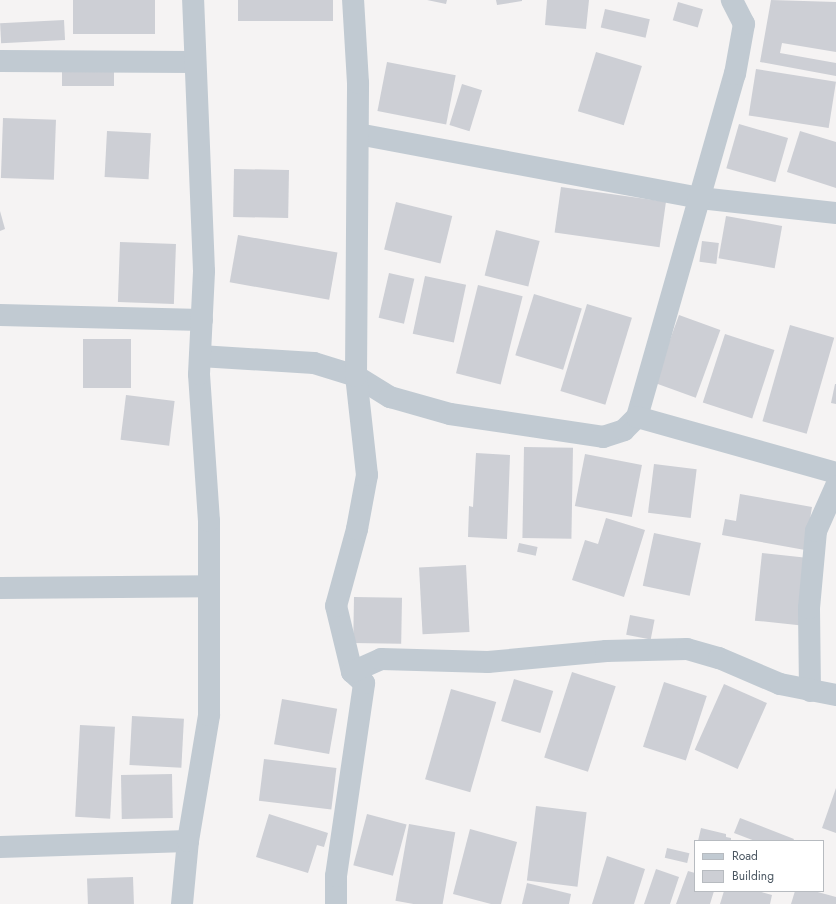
<!DOCTYPE html>
<style>
body{margin:0}
#map{position:relative;width:836px;height:904px;overflow:hidden;background:#f5f3f3;font-family:Jost,sans-serif}
div>[style]{position:absolute}
.building>*{inset:0;background:#cdcfd5;transform-origin:0 0}
.minor>*{height:22px;margin:-11px;padding:0 11px;transform-origin:11px;border-radius:11px;background:#c1cad2}
span{translate:-50% -50%;white-space:nowrap;text-align:center;line-height:1.15;-webkit-text-stroke:3px #fff;paint-order:stroke}
.legend{position:absolute;left:694px;top:840px;width:130px;height:52px;box-sizing:border-box;background:#fff;border:1px solid #b7bbc0;margin:0;padding:5px 7px;list-style:none;font-size:12px;color:#4a5661}
.legend li{display:flex;align-items:center;gap:8px;height:20px}
.legend b{width:20px;border:1px solid #b7bbc0}
</style>
<div id="map">
<div class="building">
<i style="left:73px;top:0;width:82px;height:34px"></i>
<i style="left:238px;top:0;width:95px;height:21px"></i>
<i style="clip-path:polygon(427px 0,447px 0,446px 4px)"></i>
<i style="clip-path:polygon(496px 0,522px 0,522px 1px,497px 5px)"></i>
<i style="clip-path:polygon(547px 0,589px 0,586px 29px,545px 25px)"></i>
<i style="clip-path:polygon(771px 0,836px 2px,836px 52px,782px 43px,780px 53px,836px 63px,836px 76px,760px 62px)"></i>
<i style="left:678px;top:2px;width:26px;height:19px;rotate:16deg"></i>
<i style="left:605px;top:9px;width:46px;height:19px;rotate:13deg"></i>
<i style="left:64px;top:20px;width:20px;height:64px;rotate:87deg"></i>
<i style="left:596px;top:52px;width:48px;height:62px;rotate:17deg"></i>
<i style="left:387px;top:62px;width:70px;height:50px;rotate:11deg"></i>
<i style="left:114px;top:68px;width:18px;height:52px;rotate:90deg"></i>
<i style="left:756px;top:69px;width:81px;height:47px;rotate:9deg"></i>
<i style="left:462px;top:84px;width:21px;height:43px;rotate:17deg"></i>
<i style="left:3px;top:118px;width:53px;height:60px;rotate:2deg"></i>
<i style="left:739px;top:124px;width:51px;height:46px;rotate:16deg"></i>
<i style="left:107px;top:131px;width:44px;height:46px;rotate:3deg"></i>
<i style="clip-path:polygon(800px 131px,836px 142px,836px 188px,787px 172px)"></i>
<i style="left:234px;top:169px;width:55px;height:48px;rotate:1deg"></i>
<i style="left:561px;top:187px;width:106px;height:46px;rotate:8deg"></i>
<i style="left:396px;top:202px;width:58px;height:49px;rotate:14deg"></i>
<i style="clip-path:polygon(0 211px,5px 229px,0 231px)"></i>
<i style="left:726px;top:216px;width:57px;height:43px;rotate:10deg"></i>
<i style="left:496px;top:230px;width:45px;height:47px;rotate:14deg"></i>
<i style="left:238px;top:235px;width:101px;height:48px;rotate:10deg"></i>
<i style="left:702px;top:241px;width:17px;height:21px;rotate:7deg"></i>
<i style="left:120px;top:242px;width:56px;height:60px;rotate:2deg"></i>
<i style="left:389px;top:273px;width:26px;height:46px;rotate:13deg"></i>
<i style="left:425px;top:276px;width:42px;height:59px;rotate:12deg"></i>
<i style="left:478px;top:285px;width:46px;height:91px;rotate:14deg"></i>
<i style="left:534px;top:294px;width:50px;height:64px;rotate:17deg"></i>
<i style="left:587px;top:304px;width:47px;height:91px;rotate:17deg"></i>
<i style="left:679px;top:315px;width:44px;height:72px;rotate:20deg"></i>
<i style="left:790px;top:325px;width:46px;height:100px;rotate:16deg"></i>
<i style="left:725px;top:334px;width:52px;height:72px;rotate:18deg"></i>
<i style="left:83px;top:339px;width:48px;height:49px"></i>
<i style="clip-path:polygon(835px 384px,836px 384px,836px 404px,831px 403px)"></i>
<i style="left:126px;top:395px;width:49px;height:45px;rotate:7deg"></i>
<i style="left:524px;top:447px;width:49px;height:91px;rotate:1deg"></i>
<i style="clip-path:polygon(476px 453px,510px 455px,507px 539px,468px 537px,469px 506px,473px 507px)"></i>
<i style="left:585px;top:454px;width:58px;height:53px;rotate:11deg"></i>
<i style="left:654px;top:464px;width:43px;height:49px;rotate:7deg"></i>
<i style="clip-path:polygon(740px 494px,812px 507px,805px 550px,722px 535px,725px 519px,736px 521px)"></i>
<i style="clip-path:polygon(606px 518px,645px 530px,624px 597px,572px 580px,585px 540px,598px 544px)"></i>
<i style="left:654px;top:533px;width:48px;height:54px;rotate:12deg"></i>
<i style="left:519px;top:543px;width:19px;height:9px;rotate:12deg"></i>
<i style="left:762px;top:553px;width:47px;height:68px;rotate:6deg"></i>
<i style="left:466px;top:565px;width:67px;height:47px;rotate:87deg"></i>
<i style="left:354px;top:597px;width:48px;height:46px;rotate:1deg"></i>
<i style="left:630px;top:615px;width:25px;height:20px;rotate:11deg"></i>
<i style="left:572px;top:672px;width:46px;height:90px;rotate:18deg"></i>
<i style="left:514px;top:679px;width:41px;height:44px;rotate:17deg"></i>
<i style="left:664px;top:682px;width:45px;height:68px;rotate:18deg"></i>
<i style="left:724px;top:684px;width:47px;height:72px;rotate:24deg"></i>
<i style="left:451px;top:689px;width:47px;height:94px;rotate:16deg"></i>
<i style="left:282px;top:699px;width:56px;height:46px;rotate:10deg"></i>
<i style="left:132px;top:716px;width:52px;height:49px;rotate:3deg"></i>
<i style="left:80px;top:725px;width:35px;height:92px;rotate:3deg"></i>
<i style="left:264px;top:759px;width:73px;height:42px;rotate:7deg"></i>
<i style="left:172px;top:774px;width:44px;height:51px;rotate:89deg"></i>
<i style="clip-path:polygon(836px 788px,836px 833px,822px 828px)"></i>
<i style="left:536px;top:806px;width:51px;height:75px;rotate:7deg"></i>
<i style="clip-path:polygon(269px 814px,328px 833px,324px 847px,317px 845px,308px 873px,256px 857px)"></i>
<i style="left:367px;top:814px;width:41px;height:53px;rotate:15deg"></i>
<i style="clip-path:polygon(740px 818px,794px 839px,793px 841px,755px 841px,734px 833px)"></i>
<i style="left:409px;top:824px;width:47px;height:78px;rotate:10deg"></i>
<i style="clip-path:polygon(701px 828px,726px 834px,726px 837px,731px 838px,731px 841px,698px 841px)"></i>
<i style="clip-path:polygon(470px 829px,517px 842px,501px 904px,491px 904px,453px 894px)"></i>
<i style="left:667px;top:848px;width:23px;height:10px;rotate:13deg"></i>
<i style="clip-path:polygon(607px 856px,645px 869px,634px 904px,592px 904px)"></i>
<i style="clip-path:polygon(656px 869px,679px 877px,670px 904px,644px 904px)"></i>
<i style="clip-path:polygon(688px 871px,695px 873px,695px 891px,714px 891px,710px 904px,676px 904px)"></i>
<i style="left:133px;top:877px;width:27px;height:46px;rotate:88deg"></i>
<i style="clip-path:polygon(527px 883px,571px 894px,569px 904px,522px 904px)"></i>
<i style="clip-path:polygon(724px 891px,758px 891px,772px 895px,770px 904px,720px 904px)"></i>
<i style="clip-path:polygon(795px 891px,814px 891px,836px 897px,836px 904px,791px 904px)"></i>
</div>
<div class="minor">
<i style="left:0;top:61px;width:194px;rotate:0.3deg"></i>
<i style="left:358px;top:134px;width:348px;rotate:10.6deg"></i>
<i style="left:700px;top:198px;width:137px;rotate:6.3deg"></i>
<i style="left:0;top:315px;width:202px;rotate:1.4deg"></i>
<i style="left:200px;top:356px;width:114px;rotate:3.5deg"></i>
<i style="left:314px;top:363px;width:44px;rotate:17.2deg"></i>
<i style="left:356px;top:376px;width:40px;rotate:32deg"></i>
<i style="left:390px;top:397px;width:62px;rotate:15.8deg"></i>
<i style="left:450px;top:414px;width:155px;rotate:8.5deg"></i>
<i style="left:603px;top:437px;width:22px;rotate:-18deg"></i>
<i style="left:624px;top:430px;width:18px;rotate:-45deg"></i>
<i style="left:637px;top:417px;width:357px;rotate:-74.1deg"></i>
<i style="left:735px;top:74px;width:51px;rotate:-79.8deg"></i>
<i style="left:744px;top:24px;width:27px;rotate:-117deg"></i>
<i style="left:637px;top:417px;width:207px;rotate:15.7deg"></i>
<i style="left:0;top:588px;width:209px;rotate:-0.5deg"></i>
<i style="left:352px;top:672px;width:68px;rotate:-103.6deg"></i>
<i style="left:336px;top:606px;width:80px;rotate:-74.7deg"></i>
<i style="left:357px;top:529px;width:55px;rotate:-79.5deg"></i>
<i style="left:367px;top:475px;width:100px;rotate:-96.3deg"></i>
<i style="left:356px;top:376px;width:293px;rotate:-89.6deg"></i>
<i style="left:358px;top:83px;width:83px;rotate:-93.4deg"></i>
<i style="left:810px;top:691px;width:83px;rotate:-90.7deg"></i>
<i style="left:809px;top:608px;width:77px;rotate:-84.8deg"></i>
<i style="left:816px;top:531px;width:49px;rotate:-66deg"></i>
<i style="left:0;top:847px;width:188px;rotate:-1.8deg"></i>
<i style="left:182px;top:904px;width:63px;rotate:-84.6deg"></i>
<i style="left:188px;top:841px;width:128px;rotate:-80.5deg"></i>
<i style="left:209px;top:715px;width:194px;rotate:-90deg"></i>
<i style="left:209px;top:521px;width:147px;rotate:-93.9deg"></i>
<i style="left:199px;top:374px;width:103px;rotate:-87.2deg"></i>
<i style="left:204px;top:271px;width:271px;rotate:-92.3deg"></i>
<i style="left:336px;top:904px;width:28px;rotate:-90deg"></i>
<i style="left:336px;top:876px;width:195px;rotate:-81.7deg"></i>
<i style="left:364px;top:683px;width:16px;rotate:-137deg"></i>
<i style="left:352px;top:672px;width:32px;rotate:-24deg"></i>
<i style="left:381px;top:659px;width:107px;rotate:1.6deg"></i>
<i style="left:488px;top:662px;width:119px;rotate:-5.3deg"></i>
<i style="left:606px;top:651px;width:81px;rotate:-1.4deg"></i>
<i style="left:687px;top:649px;width:33px;rotate:16deg"></i>
<i style="left:719px;top:658px;width:66px;rotate:23.1deg"></i>
<i style="left:780px;top:684px;width:57px;rotate:11.1deg"></i>
</div>
<ul class="legend">
<li><b style="height:5px;background:#c1cad2"></b>Road</li>
<li><b style="height:11px;background:#cdcfd5"></b>Building</li>
</ul>
</div>
